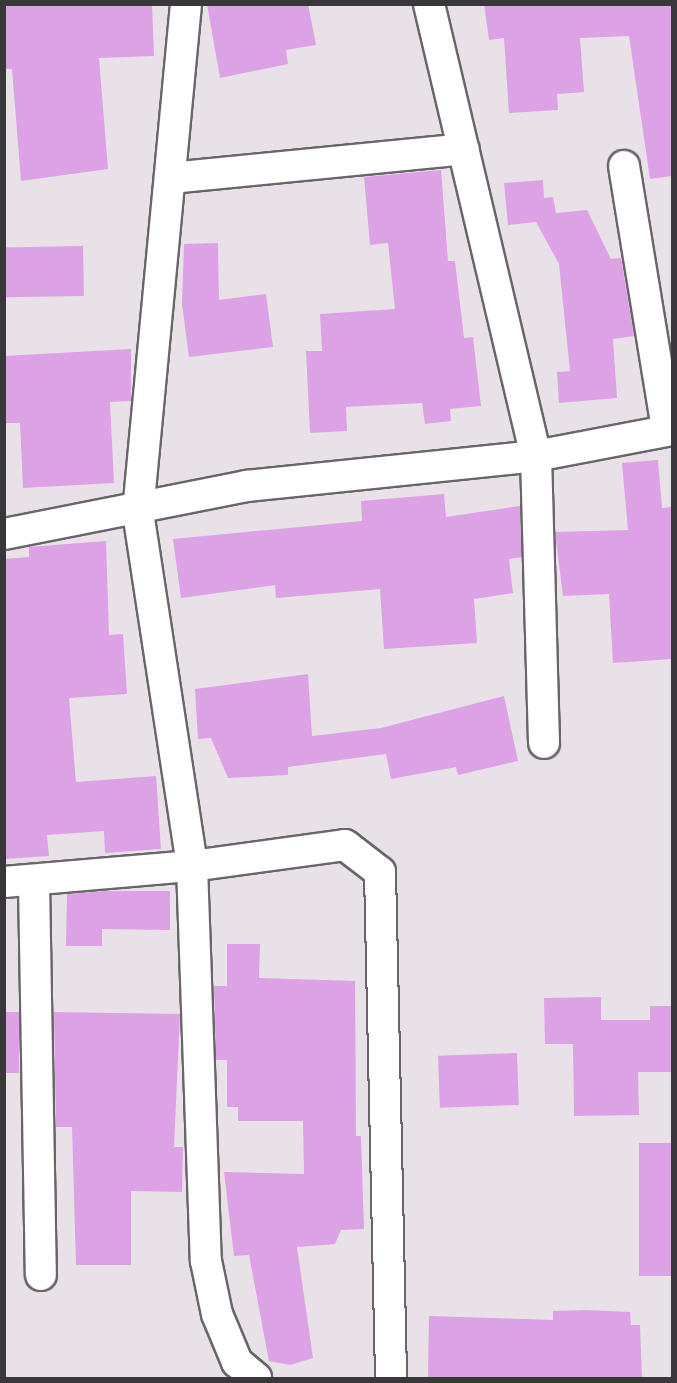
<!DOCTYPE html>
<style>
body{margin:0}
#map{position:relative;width:677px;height:1383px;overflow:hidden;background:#e8e2e8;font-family:Mulish,sans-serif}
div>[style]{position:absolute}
.building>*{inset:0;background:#dda1e5;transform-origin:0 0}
.roads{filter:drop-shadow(2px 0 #6a656a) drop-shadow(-2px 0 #6a656a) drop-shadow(0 2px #6a656a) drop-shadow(0 -2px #6a656a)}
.minor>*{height:30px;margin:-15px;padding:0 15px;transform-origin:15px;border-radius:15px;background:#fff}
span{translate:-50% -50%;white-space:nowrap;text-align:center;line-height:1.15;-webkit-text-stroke:4.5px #f5eff6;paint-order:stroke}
.frame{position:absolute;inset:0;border:6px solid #393739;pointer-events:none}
</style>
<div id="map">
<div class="building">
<i style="clip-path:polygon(4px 4px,152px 4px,154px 56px,99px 58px,108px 169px,21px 181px,12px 69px,4px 69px)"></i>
<i style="clip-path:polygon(207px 4px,308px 4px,316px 45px,286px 50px,288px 64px,220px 78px)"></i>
<i style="clip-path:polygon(484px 4px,672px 4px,672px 176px,650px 179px,629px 36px,580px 38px,584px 92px,557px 94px,558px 110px,509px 113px,504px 38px,489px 40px)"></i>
<i style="clip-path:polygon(441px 170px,448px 261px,455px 261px,464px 338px,473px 337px,481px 406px,450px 409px,451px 421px,425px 424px,422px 403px,346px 407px,347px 431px,310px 433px,306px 351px,322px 351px,320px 314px,395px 309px,388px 243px,370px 245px,364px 177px)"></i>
<i style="clip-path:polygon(543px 180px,544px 198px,553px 197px,556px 213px,587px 210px,611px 259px,621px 258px,634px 336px,613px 339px,617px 398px,559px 403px,557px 372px,570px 371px,559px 264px,536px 222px,508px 225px,504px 183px)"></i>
<i style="clip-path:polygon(218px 243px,219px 300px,266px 294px,273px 347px,189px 357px,182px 304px,184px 244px)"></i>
<i style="left:83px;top:246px;width:50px;height:79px;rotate:89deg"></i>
<i style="clip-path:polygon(131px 349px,131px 401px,110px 402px,114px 483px,23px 488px,20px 423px,4px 423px,4px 356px)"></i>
<i style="clip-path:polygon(658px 460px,662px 508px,672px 507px,672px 659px,613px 663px,609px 594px,563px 596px,555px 532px,628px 530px,622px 463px)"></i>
<i style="clip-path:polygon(444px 494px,446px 517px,520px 506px,522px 557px,509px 559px,513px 593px,474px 599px,477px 643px,384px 649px,380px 589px,276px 598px,275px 585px,181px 598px,173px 539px,362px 521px,361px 501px)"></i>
<i style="clip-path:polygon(106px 541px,109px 635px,123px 634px,127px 694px,69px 698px,76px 782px,156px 776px,161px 849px,105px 853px,104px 831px,47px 835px,49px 856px,4px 859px,4px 559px,29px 557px,29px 547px)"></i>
<i style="clip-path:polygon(308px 674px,312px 736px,381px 728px,504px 696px,518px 761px,458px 775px,456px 767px,391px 779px,386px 754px,288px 767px,288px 775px,228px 778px,211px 738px,198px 739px,195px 689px)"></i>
<i style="clip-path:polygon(106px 891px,170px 891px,170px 930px,102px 929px,102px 946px,66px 946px,67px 894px)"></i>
<i style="clip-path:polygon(227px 944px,260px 944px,259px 978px,355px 981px,356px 1136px,361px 1136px,364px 1229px,341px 1230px,335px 1244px,297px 1247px,313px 1358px,290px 1365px,269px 1361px,249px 1255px,234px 1256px,224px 1172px,304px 1174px,303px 1121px,238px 1121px,238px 1107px,227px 1107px,227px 1060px,216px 1060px,214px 986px,227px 986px)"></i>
<i style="clip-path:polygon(601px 997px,601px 1020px,650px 1020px,650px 1006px,672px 1006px,672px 1072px,638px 1072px,639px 1115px,574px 1116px,573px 1044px,545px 1044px,544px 998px)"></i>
<i style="left:4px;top:1012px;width:15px;height:61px"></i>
<i style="clip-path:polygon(54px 1012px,180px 1014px,174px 1147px,183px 1147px,182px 1192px,131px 1191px,131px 1265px,76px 1265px,72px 1127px,56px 1127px)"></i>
<i style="left:517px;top:1053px;width:52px;height:79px;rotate:88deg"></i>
<i style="left:639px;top:1143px;width:33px;height:133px"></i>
<i style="clip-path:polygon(585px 1310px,630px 1312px,631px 1325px,640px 1325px,642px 1378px,428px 1378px,429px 1316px,553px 1320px,553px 1311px)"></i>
</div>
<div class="roads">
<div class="minor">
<i style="left:186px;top:4px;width:510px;rotate:95.4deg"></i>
<i style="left:138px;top:512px;width:358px;rotate:81.3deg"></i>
<i style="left:192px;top:866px;width:395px;rotate:88deg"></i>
<i style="left:206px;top:1261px;width:54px;rotate:78.3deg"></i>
<i style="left:217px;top:1314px;width:52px;rotate:67.4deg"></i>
<i style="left:237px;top:1362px;width:25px;rotate:40deg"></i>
<i style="left:429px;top:4px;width:464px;rotate:76.7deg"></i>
<i style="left:536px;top:456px;width:287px;rotate:88.4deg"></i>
<i style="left:624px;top:166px;width:267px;rotate:80.7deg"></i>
<i style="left:170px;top:178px;width:295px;rotate:-5.6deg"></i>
<i style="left:4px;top:534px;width:248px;rotate:-11.2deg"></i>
<i style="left:247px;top:486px;width:291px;rotate:-5.9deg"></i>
<i style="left:536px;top:456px;width:138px;rotate:-10.8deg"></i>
<i style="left:4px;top:882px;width:189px;rotate:-4.9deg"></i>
<i style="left:192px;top:866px;width:154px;rotate:-7.8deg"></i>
<i style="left:345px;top:845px;width:44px;rotate:37.6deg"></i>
<i style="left:380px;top:872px;width:506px;rotate:88.75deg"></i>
<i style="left:34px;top:883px;width:392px;rotate:89deg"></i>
</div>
</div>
<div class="frame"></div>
</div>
